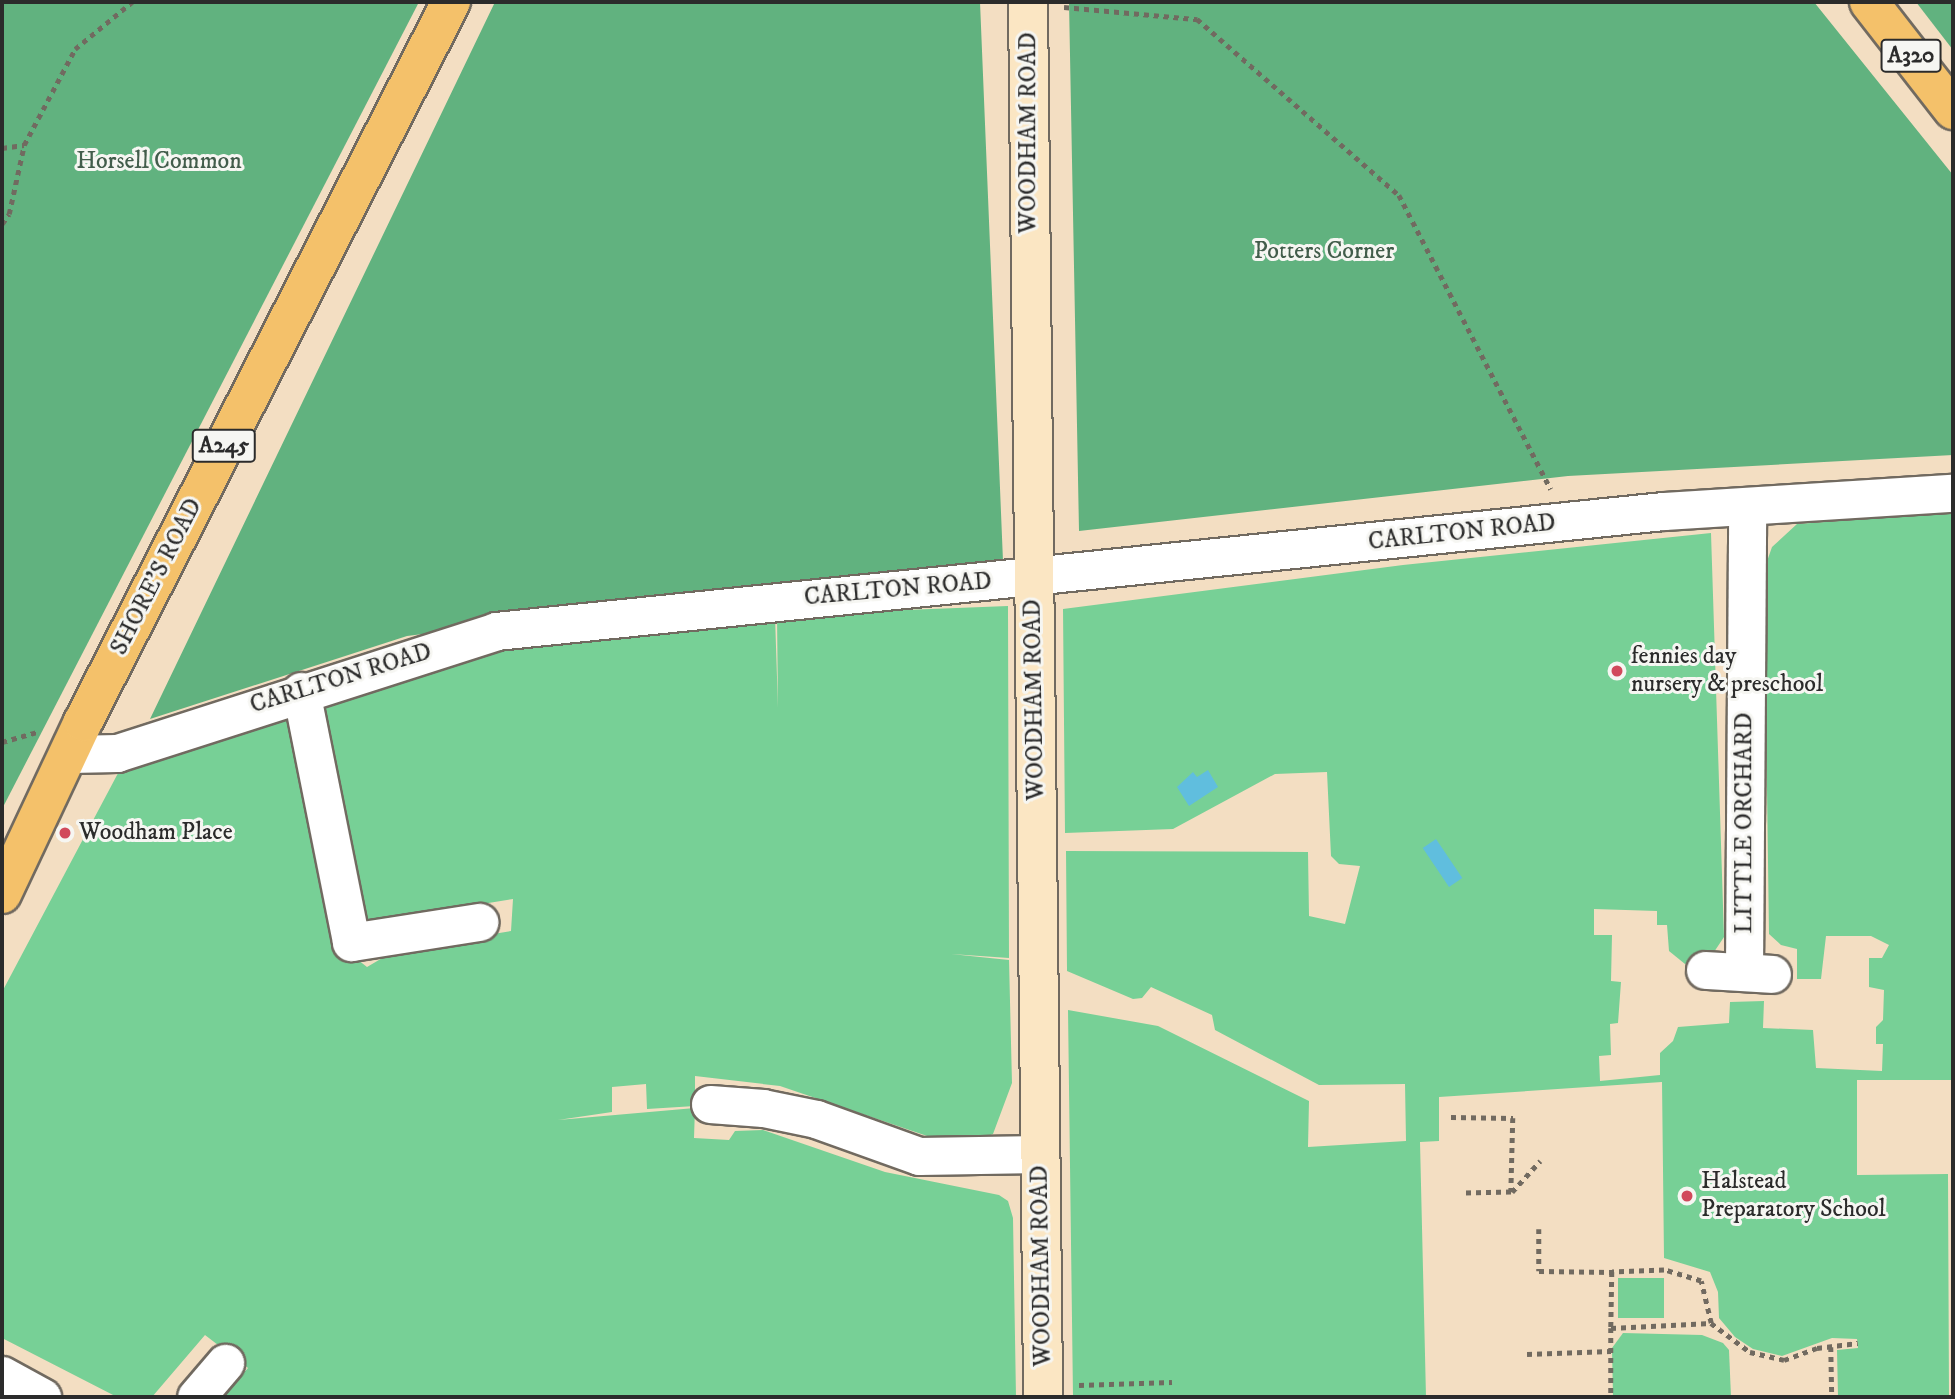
<!DOCTYPE html>
<style>
body{margin:0}
#map{position:relative;width:1955px;height:1399px;overflow:hidden;background:#f3dec2;font-family:"IM FELL DW Pica",serif}
div>[style]{position:absolute}
.green>*{inset:0;background:#77d096;transform-origin:0 0}
.forest>*{inset:0;background:#61b27f}
.water>*{inset:0;background:#60bede;transform-origin:0 0}
.path>*{height:4.5px;margin-top:-2.25px;transform-origin:0;background:repeating-linear-gradient(90deg,#716a60 0 5px,transparent 0 10px)}
.roads{filter:drop-shadow(2px 0 #716a60) drop-shadow(-2px 0 #716a60) drop-shadow(0 2px #716a60) drop-shadow(0 -2px #716a60)}
.street>*{height:37px;margin:-18.5px;padding:0 18.5px;transform-origin:18.5px;border-radius:18.5px;background:#fff}
.secondary>*{height:38px;margin:-19px;padding:0 19px;transform-origin:19px;border-radius:19px;background:#fbe6c3}
.primary>*{height:38px;margin:-19px;padding:0 19px;transform-origin:19px;border-radius:19px;background:#f4c16a}
.dots>*{width:19px;height:19px;translate:-50% -50%;box-sizing:border-box;border:4px solid #f6f6f2;border-radius:50%}
span{translate:-50% -50%;white-space:nowrap;text-align:center;line-height:1.15;-webkit-text-stroke:6px #f6f6f2;paint-order:stroke}
.shield-label span{padding:2px 5px;background:#f6f6f2;border:2px solid;border-radius:5px;-webkit-text-stroke-width:0}
.shield-label{font-size:23px;color:#2b2b2b;font-weight:700}
.street-label{font-size:24px;color:#2b2b2b}
.park-label{font-size:24px;color:#425d4b}
.poi-label{font-size:24px;color:#2b2b2b}
.left{translate:0 -50%;text-align:left}
.frame{position:absolute;inset:0;border:4px solid #2b2b2b;pointer-events:none}
</style>
<div id="map">
<div class="green">
<i style="clip-path:polygon(1953px 513px,1953px 1080px,1857px 1080px,1857px 1175px,1948px 1174px,1949px 1397px,1838px 1397px,1837px 1350px,1858px 1348px,1857px 1339px,1832px 1338px,1782px 1356px,1753px 1349px,1735px 1337px,1719px 1318px,1718px 1292px,1710px 1272px,1664px 1258px,1662px 1082px,1439px 1097px,1439px 1141px,1420px 1142px,1426px 1397px,1073px 1397px,1068px 1010px,1158px 1026px,1309px 1101px,1308px 1147px,1406px 1141px,1405px 1084px,1319px 1085px,1215px 1030px,1212px 1015px,1151px 987px,1142px 998px,1133px 999px,1067px 971px,1066px 851px,1308px 852px,1309px 916px,1345px 924px,1360px 866px,1339px 864px,1331px 856px,1327px 772px,1275px 774px,1173px 829px,1065px 833px,1063px 609px,1403px 565px,1711px 533px,1724px 937px,1714px 952px,1685px 964px,1669px 951px,1667px 925px,1657px 925px,1657px 911px,1594px 909px,1594px 935px,1612px 935px,1611px 981px,1621px 982px,1618px 1023px,1610px 1024px,1611px 1055px,1599px 1056px,1600px 1081px,1660px 1075px,1660px 1053px,1673px 1041px,1678px 1027px,1729px 1023px,1730px 1002px,1764px 1001px,1763px 1028px,1813px 1030px,1816px 1068px,1882px 1071px,1883px 1044px,1876px 1044px,1876px 1027px,1883px 1020px,1884px 990px,1869px 987px,1869px 958px,1882px 958px,1889px 945px,1871px 936px,1826px 936px,1821px 979px,1797px 979px,1797px 949px,1781px 945px,1769px 934px,1764px 570px,1772px 547px,1797px 524px)"></i>
<i style="clip-path:polygon(1008px 606px,1009px 958px,951px 954px,1009px 960px,1012px 1083px,993px 1134px,976px 1141px,933px 1138px,780px 1086px,695px 1076px,695px 1106px,647px 1109px,646px 1084px,612px 1087px,612px 1112px,558px 1120px,695px 1108px,694px 1138px,729px 1140px,735px 1131px,763px 1130px,885px 1172px,999px 1195px,1008px 1201px,1013px 1218px,1016px 1397px,222px 1397px,248px 1368px,205px 1335px,152px 1397px,117px 1397px,2px 1338px,2px 992px,125px 760px,292px 707px,334px 941px,367px 967px,396px 950px,511px 931px,513px 899px,365px 923px,314px 700px,489px 649px,775px 616px,778px 708px,777px 615px)"></i>
<i style="left:1664px;top:1278px;width:40px;height:46px;rotate:90deg"></i>
<i style="clip-path:polygon(1623px 1333px,1702px 1335px,1723px 1343px,1729px 1350px,1731px 1397px,1613px 1397px,1612px 1348px)"></i>
</div>
<div class="forest">
<i style="clip-path:polygon(2px 2px,419px 2px,2px 809px)"></i>
<i style="clip-path:polygon(495px 2px,980px 2px,1003px 561px,407px 636px,150px 719px)"></i>
<i style="clip-path:polygon(1069px 2px,1814px 2px,1953px 175px,1953px 455px,1568px 476px,1079px 531px)"></i>
<i style="clip-path:polygon(1916px 2px,1953px 2px,1953px 50px)"></i>
</div>
<div class="water">
<i style="clip-path:polygon(1208px 770px,1218px 787px,1189px 806px,1177px 787px,1193px 772px,1197px 777px)"></i>
<i style="left:1436px;top:839px;width:47px;height:16px;rotate:56deg"></i>
</div>
<div class="path">
<i style="left:1064px;top:7px;width:134px;rotate:5.2deg"></i>
<i style="left:1197px;top:19px;width:268px;rotate:41.1deg"></i>
<i style="left:1399px;top:195px;width:331px;rotate:62.7deg"></i>
<i style="left:2px;top:148px;width:22px;rotate:-8deg"></i>
<i style="left:2px;top:224px;width:12px;rotate:-55deg"></i>
<i style="left:9px;top:214px;width:71px;rotate:-77.7deg"></i>
<i style="left:24px;top:145px;width:109px;rotate:-62deg"></i>
<i style="left:75px;top:49px;width:74px;rotate:-39.5deg"></i>
<i style="left:2px;top:742px;width:37px;rotate:-16deg"></i>
<i style="left:1451px;top:1117px;width:62px;rotate:0.9deg"></i>
<i style="left:1513px;top:1118px;width:74px;rotate:91.5deg"></i>
<i style="left:1511px;top:1192px;width:46px;rotate:178.8deg"></i>
<i style="left:1512px;top:1192px;width:42px;rotate:-47.9deg"></i>
<i style="left:1539px;top:1229px;width:42px;rotate:90deg"></i>
<i style="left:1539px;top:1271px;width:73px;rotate:0.8deg"></i>
<i style="left:1711px;top:1323px;width:43px;rotate:-103.4deg"></i>
<i style="left:1701px;top:1281px;width:39px;rotate:-163deg"></i>
<i style="left:1664px;top:1270px;width:52px;rotate:177.8deg"></i>
<i style="left:1612px;top:1272px;width:56px;rotate:91deg"></i>
<i style="left:1611px;top:1328px;width:100px;rotate:-2.9deg"></i>
<i style="left:1711px;top:1323px;width:49px;rotate:36.6deg"></i>
<i style="left:1750px;top:1352px;width:35px;rotate:13deg"></i>
<i style="left:1784px;top:1360px;width:35px;rotate:-20deg"></i>
<i style="left:1817px;top:1348px;width:41px;rotate:-7deg"></i>
<i style="left:1611px;top:1328px;width:69px;rotate:90deg"></i>
<i style="left:1831px;top:1347px;width:50px;rotate:88.9deg"></i>
<i style="left:1527px;top:1354px;width:84px;rotate:-2deg"></i>
<i style="left:1079px;top:1385px;width:93px;rotate:-1.8deg"></i>
</div>
<div class="roads">
<div class="street">
<i style="left:301px;top:691px;width:256px;rotate:78.7deg"></i>
<i style="left:351px;top:942px;width:130px;rotate:-8.9deg"></i>
<i style="left:70px;top:754px;width:47px;rotate:-1.2deg"></i>
<i style="left:117px;top:753px;width:398px;rotate:-17.8deg"></i>
<i style="left:496px;top:631px;width:1173px;rotate:-5.87deg"></i>
<i style="left:1663px;top:511px;width:291px;rotate:-3.6deg"></i>
<i style="left:1705px;top:970px;width:67px;rotate:3.4deg"></i>
<i style="left:1744px;top:970px;width:462px;rotate:-89.6deg"></i>
<i style="left:710px;top:1104px;width:53px;rotate:4.3deg"></i>
<i style="left:763px;top:1108px;width:54px;rotate:11.7deg"></i>
<i style="left:816px;top:1119px;width:109px;rotate:19.8deg"></i>
<i style="left:919px;top:1156px;width:121px;rotate:-0.9deg"></i>
<i style="left:2px;top:1375px;width:46px;rotate:28.8deg"></i>
<i style="left:196px;top:1397px;width:45px;rotate:-49.5deg"></i>
</div>
<div class="secondary">
<i style="left:1028px;top:2px;width:1395px;rotate:89.38deg"></i>
</div>
<div class="primary">
<i style="left:1869px;top:2px;width:137px;rotate:52.1deg"></i>
<i style="left:2px;top:894px;width:190px;rotate:-64.8deg"></i>
<i style="left:83px;top:722px;width:809px;rotate:-62.93deg"></i>
</div>
</div>
<div class="dots">
<i style="left:1617px;top:671px;background:#d1495b"></i>
<i style="left:65px;top:833px;background:#d1495b"></i>
<i style="left:1687px;top:1196px;background:#d1495b"></i>
</div>
<div class="shield-label">
<span style="left:1911px;top:56px">A320</span>
<span style="left:224px;top:446px">A245</span>
</div>
<div class="street-label">
<span style="left:1029px;top:133px;rotate:-90deg">WOODHAM ROAD</span>
<span style="left:1462px;top:533px;rotate:-6deg">CARLTON ROAD</span>
<span style="left:157px;top:577px;rotate:-63deg">SHORE'S ROAD</span>
<span style="left:898px;top:590px;rotate:-5deg">CARLTON ROAD</span>
<span style="left:341px;top:679px;rotate:-17deg">CARLTON ROAD</span>
<span style="left:1035px;top:700px;rotate:-91deg">WOODHAM ROAD</span>
<span style="left:1745px;top:823px;rotate:-90deg">LITTLE ORCHARD</span>
<span style="left:1042px;top:1266px;rotate:-91deg">WOODHAM ROAD</span>
</div>
<div class="park-label">
<span style="left:159px;top:162px">Horsell Common</span>
<span style="left:1324px;top:252px">Potters Corner</span>
</div>
<div class="poi-label">
<span class="left" style="left:1631px;top:671px">fennies day<br>nursery &amp; preschool</span>
<span class="left" style="left:79px;top:833px">Woodham Place</span>
<span class="left" style="left:1701px;top:1196px">Halstead<br>Preparatory School</span>
</div>
<div class="frame"></div>
</div>
